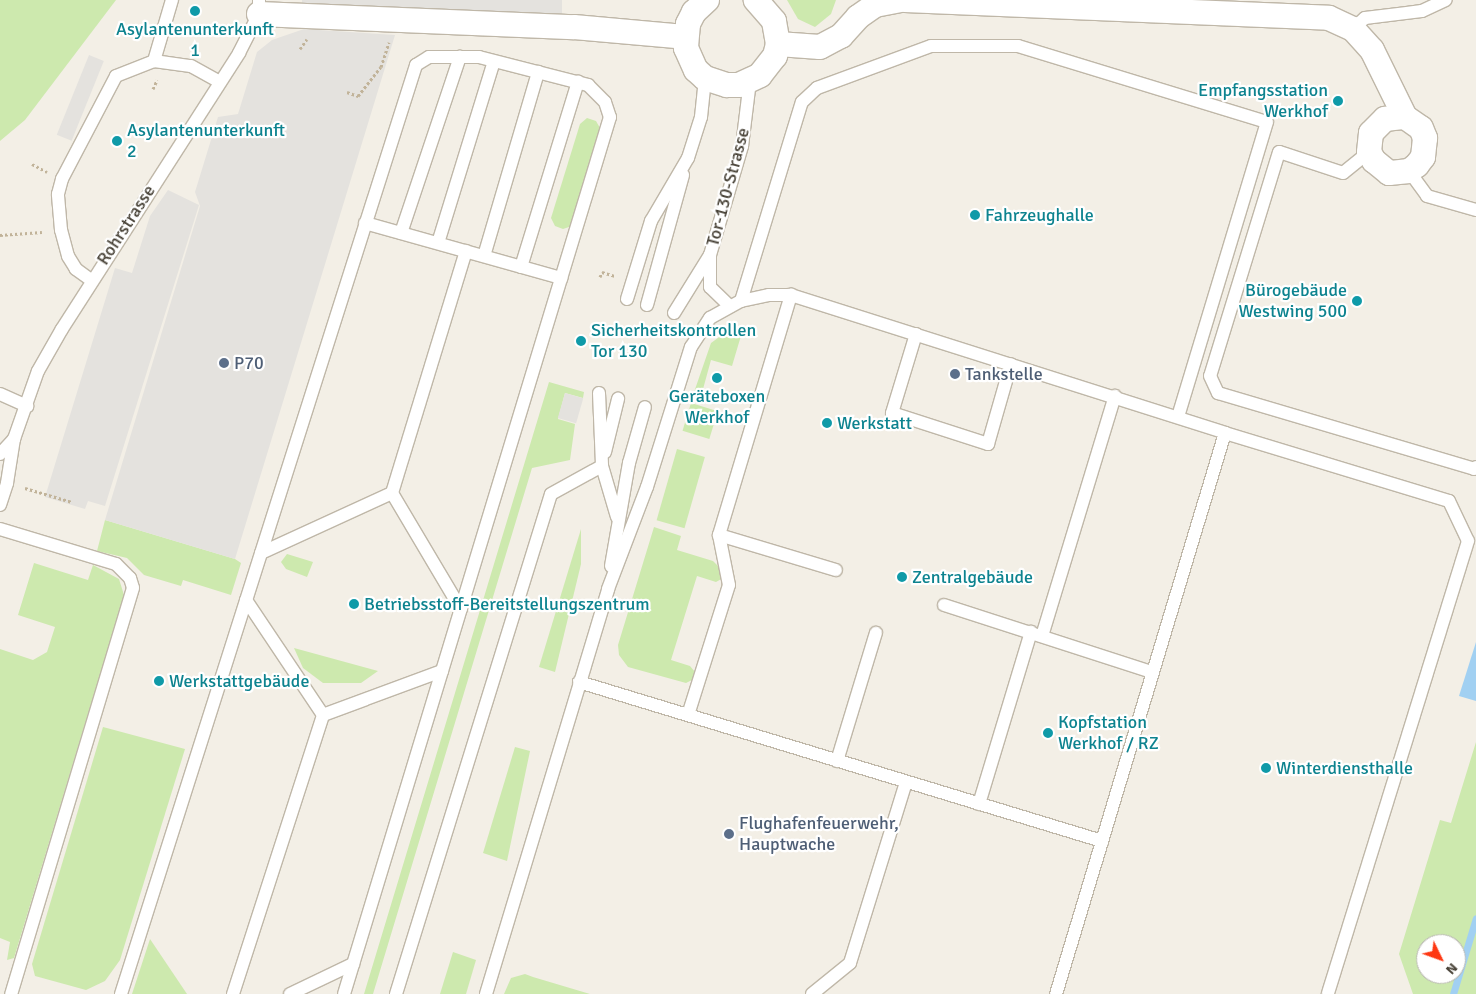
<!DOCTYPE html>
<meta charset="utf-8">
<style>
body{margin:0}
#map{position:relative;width:1476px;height:994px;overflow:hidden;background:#f3efe6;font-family:Signika,sans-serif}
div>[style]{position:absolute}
.green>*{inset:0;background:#cde9ae;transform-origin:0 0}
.parking>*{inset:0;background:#e4e2de;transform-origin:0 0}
.water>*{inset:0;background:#a1d0f2}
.stream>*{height:7px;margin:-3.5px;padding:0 3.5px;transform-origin:3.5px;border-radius:3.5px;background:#a1d0f2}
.path>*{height:3px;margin-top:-1.5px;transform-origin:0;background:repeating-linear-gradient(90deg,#c1b399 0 2.5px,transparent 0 5px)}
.roads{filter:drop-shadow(1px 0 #bfb7a8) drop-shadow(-1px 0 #bfb7a8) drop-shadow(0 1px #bfb7a8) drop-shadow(0 -1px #bfb7a8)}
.lane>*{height:12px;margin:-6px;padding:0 6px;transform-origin:6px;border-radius:6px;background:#fff}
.street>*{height:24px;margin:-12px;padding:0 12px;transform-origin:12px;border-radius:12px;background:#fff}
.dots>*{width:14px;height:14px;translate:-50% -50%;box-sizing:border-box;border:2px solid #fff;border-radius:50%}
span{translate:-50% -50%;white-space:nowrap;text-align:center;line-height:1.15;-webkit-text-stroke:4.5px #fff;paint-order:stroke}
.culture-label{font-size:18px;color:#0d838f}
.right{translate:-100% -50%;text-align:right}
.left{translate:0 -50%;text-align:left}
.street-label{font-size:18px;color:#464035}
.service-label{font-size:18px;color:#4e5e75}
.north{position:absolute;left:1416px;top:934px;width:50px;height:50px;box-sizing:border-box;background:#fff;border:1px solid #b5b3ae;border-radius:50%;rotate:132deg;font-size:14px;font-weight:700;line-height:20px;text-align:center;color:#464035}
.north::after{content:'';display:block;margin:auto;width:18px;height:22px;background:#fe3812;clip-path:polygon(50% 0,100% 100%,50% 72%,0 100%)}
</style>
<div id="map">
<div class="green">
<i style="clip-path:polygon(0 0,116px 0,25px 120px,0 141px)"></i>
<i style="clip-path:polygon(787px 0,836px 0,831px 14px,815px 27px,798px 19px)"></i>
<i style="clip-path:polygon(587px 118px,596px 121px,600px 128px,572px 226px,563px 229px,555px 226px,551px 218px,580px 124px)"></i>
<i style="clip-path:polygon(743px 329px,732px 366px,711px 360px,700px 400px,692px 398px,711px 343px,729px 330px)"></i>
<i style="clip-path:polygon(549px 382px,584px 392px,583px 398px,565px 393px,558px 419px,575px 424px,570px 460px,532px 468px,373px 994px,364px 994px)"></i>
<i style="left:691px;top:403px;width:28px;height:29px;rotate:17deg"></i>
<i style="left:677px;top:449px;width:29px;height:74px;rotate:16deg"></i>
<i style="clip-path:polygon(105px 520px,235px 559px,241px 563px,231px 595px,183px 580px,181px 586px,144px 575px,127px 558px,97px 551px)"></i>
<i style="clip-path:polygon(654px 527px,681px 536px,677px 550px,713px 561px,721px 569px,723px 578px,716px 582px,697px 576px,671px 660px,690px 666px,695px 672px,692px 680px,686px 683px,628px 667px,619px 655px,618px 645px)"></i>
<i style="clip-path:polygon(581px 529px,581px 564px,555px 672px,539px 667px)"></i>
<i style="clip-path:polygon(287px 554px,313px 562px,307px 577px,286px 569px,281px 562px)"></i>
<i style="clip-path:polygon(34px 563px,88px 580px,93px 565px,119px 579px,124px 595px,14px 958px,7px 960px,10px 942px,0 938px,0 649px,33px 660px,47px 652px,55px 627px,18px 615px)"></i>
<i style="clip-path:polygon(294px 648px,378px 671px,361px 683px,323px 683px,303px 668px)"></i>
<i style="clip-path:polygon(103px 727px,185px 749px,120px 960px,105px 981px,86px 990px,35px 976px,32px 964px)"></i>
<i style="clip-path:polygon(evenodd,1476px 742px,1476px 994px,1413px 994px,1399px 954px,1440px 820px,1451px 823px,1476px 742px,1426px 944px,1456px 944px,1456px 974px,1426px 974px,1426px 944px)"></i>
<i style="clip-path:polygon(515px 747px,530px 751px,507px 861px,483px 853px)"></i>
<i style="clip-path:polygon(150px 939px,187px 994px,132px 994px)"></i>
<i style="clip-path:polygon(453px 952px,476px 960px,466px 994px,440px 994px)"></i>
<i style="clip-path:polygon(525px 974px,533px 977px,590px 994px,504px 994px,511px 978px)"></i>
</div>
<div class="parking">
<i style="clip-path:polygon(302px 0,562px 0,562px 17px,302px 8px)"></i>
<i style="clip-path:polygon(304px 29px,395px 35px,235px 559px,105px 520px,200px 206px,195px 192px,218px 117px,238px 114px,257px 52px,272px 40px)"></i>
<i style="left:89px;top:55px;width:16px;height:86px;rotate:22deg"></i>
<i style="clip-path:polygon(168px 190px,199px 205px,105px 506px,88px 501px,85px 509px,45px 497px,115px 268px,132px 273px,150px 216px)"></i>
<i style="left:565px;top:393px;width:19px;height:26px;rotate:16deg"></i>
</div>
<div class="water">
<i style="clip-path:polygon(1476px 642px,1476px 701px,1459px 696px)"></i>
</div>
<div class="stream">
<i style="left:1453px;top:994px;width:79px;rotate:-73.2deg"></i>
</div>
<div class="path">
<i style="left:207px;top:25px;width:25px;rotate:7deg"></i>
<i style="left:300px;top:49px;width:12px;rotate:-55deg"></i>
<i style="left:153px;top:89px;width:10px;rotate:-66deg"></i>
<i style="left:347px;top:92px;width:12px;rotate:20deg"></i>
<i style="left:358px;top:96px;width:37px;rotate:-52deg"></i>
<i style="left:381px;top:67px;width:26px;rotate:-72deg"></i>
<i style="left:32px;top:164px;width:17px;rotate:28deg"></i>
<i style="left:0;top:235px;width:42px;rotate:-4.1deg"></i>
<i style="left:600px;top:277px;width:5px;rotate:-68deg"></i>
<i style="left:602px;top:272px;width:14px;rotate:17deg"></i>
<i style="left:25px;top:488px;width:49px;rotate:16.6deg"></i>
</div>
<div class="roads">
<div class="lane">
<i style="left:1353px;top:29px;width:16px;rotate:-43deg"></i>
<i style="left:1365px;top:18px;width:57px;rotate:-7deg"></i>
<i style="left:1422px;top:11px;width:26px;rotate:-25deg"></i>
<i style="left:154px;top:61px;width:64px;rotate:-73.6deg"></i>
<i style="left:1369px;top:152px;width:33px;rotate:141deg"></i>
<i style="left:1343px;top:173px;width:67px;rotate:-161.8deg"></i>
<i style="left:1279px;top:152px;width:234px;rotate:107.1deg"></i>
<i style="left:1210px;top:376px;width:19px;rotate:65deg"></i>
<i style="left:1218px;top:393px;width:267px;rotate:16.5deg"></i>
<i style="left:1474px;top:469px;width:3px;rotate:-45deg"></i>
<i style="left:1409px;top:171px;width:31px;rotate:54deg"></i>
<i style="left:1427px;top:196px;width:51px;rotate:15.9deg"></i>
<i style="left:365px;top:223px;width:204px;rotate:15.7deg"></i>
<i style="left:401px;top:233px;width:186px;rotate:-71.5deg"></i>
<i style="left:438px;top:243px;width:190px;rotate:-72.9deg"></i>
<i style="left:710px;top:255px;width:32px;rotate:90deg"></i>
<i style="left:710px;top:287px;width:28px;rotate:44deg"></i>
<i style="left:484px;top:256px;width:192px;rotate:-73.6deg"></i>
<i style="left:521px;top:267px;width:194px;rotate:-72.9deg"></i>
<i style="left:91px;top:280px;width:19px;rotate:-144deg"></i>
<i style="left:76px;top:269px;width:15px;rotate:-122deg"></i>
<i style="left:68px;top:256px;width:27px;rotate:-105deg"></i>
<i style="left:61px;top:230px;width:36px;rotate:-95deg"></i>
<i style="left:58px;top:194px;width:16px;rotate:-75deg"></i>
<i style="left:62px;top:179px;width:116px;rotate:-62.3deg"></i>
<i style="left:116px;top:76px;width:41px;rotate:-21.5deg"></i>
<i style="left:154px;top:61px;width:37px;rotate:8deg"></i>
<i style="left:191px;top:66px;width:33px;rotate:29deg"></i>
<i style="left:627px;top:299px;width:82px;rotate:-72.9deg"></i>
<i style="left:651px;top:221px;width:73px;rotate:-59.6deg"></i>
<i style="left:688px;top:158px;width:43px;rotate:-72.4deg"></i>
<i style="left:701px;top:117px;width:39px;rotate:-84deg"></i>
<i style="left:741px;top:301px;width:208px;rotate:-73deg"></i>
<i style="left:802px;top:102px;width:21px;rotate:-43deg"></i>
<i style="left:817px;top:88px;width:121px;rotate:-20.2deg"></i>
<i style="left:931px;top:46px;width:87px"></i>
<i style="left:1018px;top:46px;width:260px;rotate:17deg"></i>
<i style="left:1267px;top:122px;width:308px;rotate:106.8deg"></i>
<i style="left:647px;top:305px;width:135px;rotate:-74.5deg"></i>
<i style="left:674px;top:313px;width:68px;rotate:-58.2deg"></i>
<i style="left:710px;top:255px;width:114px;rotate:-73.6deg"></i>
<i style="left:742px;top:146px;width:65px;rotate:-83deg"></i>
<i style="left:916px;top:334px;width:83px;rotate:106.9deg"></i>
<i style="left:892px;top:413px;width:101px;rotate:17.9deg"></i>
<i style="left:988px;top:444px;width:83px;rotate:-74deg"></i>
<i style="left:599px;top:393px;width:73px;rotate:87.6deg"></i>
<i style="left:602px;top:466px;width:53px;rotate:73.6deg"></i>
<i style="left:0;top:394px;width:30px;rotate:24deg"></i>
<i style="left:1225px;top:433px;width:234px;rotate:16.9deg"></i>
<i style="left:1449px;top:501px;width:44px;rotate:64.6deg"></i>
<i style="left:1468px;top:541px;width:474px;rotate:107.2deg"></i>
<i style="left:605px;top:452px;width:55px;rotate:-76.2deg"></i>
<i style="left:0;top:454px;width:21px;rotate:-47deg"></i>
<i style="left:14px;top:439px;width:72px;rotate:-70.6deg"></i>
<i style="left:38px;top:371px;width:48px;rotate:-60.3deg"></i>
<i style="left:62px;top:329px;width:328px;rotate:-57.3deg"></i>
<i style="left:239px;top:53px;width:44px;rotate:-62.9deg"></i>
<i style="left:259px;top:14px;width:14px;rotate:-90deg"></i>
<i style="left:392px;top:493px;width:135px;rotate:59.3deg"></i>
<i style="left:0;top:505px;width:23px;rotate:-72deg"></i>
<i style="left:7px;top:483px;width:45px;rotate:-81deg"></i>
<i style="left:0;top:529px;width:121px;rotate:16.8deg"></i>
<i style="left:116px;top:564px;width:20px;rotate:45deg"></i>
<i style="left:130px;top:578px;width:10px;rotate:73deg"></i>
<i style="left:133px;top:588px;width:424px;rotate:106.7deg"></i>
<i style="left:719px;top:535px;width:122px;rotate:16.7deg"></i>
<i style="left:261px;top:553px;width:144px;rotate:-24.6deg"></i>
<i style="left:392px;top:493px;width:253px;rotate:-73deg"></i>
<i style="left:611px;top:566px;width:105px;rotate:-80.1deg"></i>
<i style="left:629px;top:463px;width:58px;rotate:-74.1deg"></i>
<i style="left:246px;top:600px;width:138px;rotate:56.2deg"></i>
<i style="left:323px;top:715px;width:127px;rotate:-20.3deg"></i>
<i style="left:944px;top:605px;width:219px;rotate:17.9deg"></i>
<i style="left:1042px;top:636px;width:251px;rotate:-73.1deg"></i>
<i style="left:579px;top:682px;width:547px;rotate:16.91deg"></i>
<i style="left:688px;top:715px;width:136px;rotate:-72.5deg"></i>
<i style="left:729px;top:585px;width:51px;rotate:-101.3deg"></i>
<i style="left:719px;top:535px;width:251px;rotate:-73.3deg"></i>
<i style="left:837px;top:761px;width:134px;rotate:-73.1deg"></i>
<i style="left:979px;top:804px;width:180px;rotate:-73.2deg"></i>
<i style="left:121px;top:994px;width:975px;rotate:-72.38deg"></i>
<i style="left:416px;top:65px;width:15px;rotate:-32deg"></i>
<i style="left:429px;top:57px;width:50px"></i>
<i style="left:479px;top:57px;width:113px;rotate:14.4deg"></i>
<i style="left:588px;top:85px;width:24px;rotate:45deg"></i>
<i style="left:605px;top:102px;width:16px;rotate:72deg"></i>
<i style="left:610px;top:117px;width:916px;rotate:106.87deg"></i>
<i style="left:233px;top:994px;width:293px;rotate:-72.1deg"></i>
<i style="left:290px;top:994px;width:70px;rotate:-25.5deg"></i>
<i style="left:396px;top:994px;width:523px;rotate:-72.78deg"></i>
<i style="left:551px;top:494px;width:58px;rotate:-28.8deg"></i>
<i style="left:486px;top:994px;width:423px;rotate:-73.2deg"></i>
<i style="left:608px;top:589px;width:109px;rotate:-69.1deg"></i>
<i style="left:647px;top:487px;width:147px;rotate:-72.6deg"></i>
<i style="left:691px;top:347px;width:35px;rotate:-57deg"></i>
<i style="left:710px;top:318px;width:35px;rotate:-29deg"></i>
<i style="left:741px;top:301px;width:29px;rotate:-12deg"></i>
<i style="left:769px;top:295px;width:22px"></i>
<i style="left:791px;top:295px;width:455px;rotate:17.6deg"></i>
<i style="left:1225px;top:433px;width:586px;rotate:106.76deg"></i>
<i style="left:812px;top:994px;width:49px;rotate:-39.2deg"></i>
<i style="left:850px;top:963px;width:189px;rotate:-72.8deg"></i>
</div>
<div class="street">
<i style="left:707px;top:0;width:18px;rotate:137deg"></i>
<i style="left:694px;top:12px;width:13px;rotate:117deg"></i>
<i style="left:688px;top:24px;width:24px;rotate:95deg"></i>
<i style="left:686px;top:48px;width:24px;rotate:66deg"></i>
<i style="left:696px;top:70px;width:12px;rotate:42deg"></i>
<i style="left:705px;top:78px;width:23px;rotate:18deg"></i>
<i style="left:727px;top:85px;width:12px"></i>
<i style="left:739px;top:85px;width:23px;rotate:-25deg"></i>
<i style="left:760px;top:75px;width:24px;rotate:-52deg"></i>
<i style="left:775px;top:56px;width:12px;rotate:-76deg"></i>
<i style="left:778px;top:44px;width:23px;rotate:-100deg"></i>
<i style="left:774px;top:21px;width:28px;rotate:-131deg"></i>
<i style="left:905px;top:0;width:424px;rotate:2.4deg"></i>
<i style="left:1329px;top:18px;width:26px;rotate:25deg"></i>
<i style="left:1353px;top:29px;width:28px;rotate:48deg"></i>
<i style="left:1372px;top:50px;width:75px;rotate:63.8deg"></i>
<i style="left:1405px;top:117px;width:19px;rotate:35deg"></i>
<i style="left:1421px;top:128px;width:11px;rotate:68deg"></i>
<i style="left:1425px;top:138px;width:19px;rotate:96deg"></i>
<i style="left:1423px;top:157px;width:10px;rotate:127deg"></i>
<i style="left:1417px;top:165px;width:10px;rotate:143deg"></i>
<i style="left:1409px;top:171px;width:20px;rotate:174deg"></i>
<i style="left:1389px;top:173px;width:19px;rotate:-141deg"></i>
<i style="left:1374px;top:161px;width:10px;rotate:-119deg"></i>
<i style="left:1369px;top:152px;width:19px;rotate:-84deg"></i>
<i style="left:1371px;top:133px;width:20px;rotate:-45deg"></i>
<i style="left:1385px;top:119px;width:20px;rotate:-6deg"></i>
<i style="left:259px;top:14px;width:315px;rotate:2.4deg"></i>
<i style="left:574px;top:27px;width:111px;rotate:5.1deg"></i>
<i style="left:778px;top:44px;width:42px;rotate:4.1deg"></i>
<i style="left:820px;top:47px;width:24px;rotate:-28deg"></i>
<i style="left:841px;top:36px;width:25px;rotate:-48deg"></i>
<i style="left:858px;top:17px;width:21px;rotate:-35deg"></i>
<i style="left:875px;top:5px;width:25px;rotate:-11deg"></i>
</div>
</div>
<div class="dots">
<i style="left:195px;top:11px;background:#0f9aa8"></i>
<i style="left:1338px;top:101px;background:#0f9aa8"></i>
<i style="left:117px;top:141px;background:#0f9aa8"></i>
<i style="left:975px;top:215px;background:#0f9aa8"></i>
<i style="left:1357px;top:301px;background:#0f9aa8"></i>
<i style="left:581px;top:341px;background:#0f9aa8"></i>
<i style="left:224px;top:363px;background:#5c6f8a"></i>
<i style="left:955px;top:374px;background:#5c6f8a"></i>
<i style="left:717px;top:378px;background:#0f9aa8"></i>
<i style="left:827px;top:423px;background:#0f9aa8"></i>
<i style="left:902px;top:577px;background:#0f9aa8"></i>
<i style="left:354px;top:604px;background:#0f9aa8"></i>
<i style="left:159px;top:681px;background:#0f9aa8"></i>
<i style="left:1048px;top:733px;background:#0f9aa8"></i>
<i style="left:1266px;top:768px;background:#0f9aa8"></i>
<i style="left:729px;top:834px;background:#5c6f8a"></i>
</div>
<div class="culture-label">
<span style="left:195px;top:40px">Asylantenunterkunft<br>1</span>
<span class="right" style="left:1328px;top:101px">Empfangsstation<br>Werkhof</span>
<span class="left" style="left:127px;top:141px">Asylantenunterkunft<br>2</span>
<span class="left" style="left:985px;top:215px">Fahrzeughalle</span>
<span class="right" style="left:1347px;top:301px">Bürogebäude<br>Westwing 500</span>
<span class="left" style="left:591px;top:341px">Sicherheitskontrollen<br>Tor 130</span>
<span style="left:717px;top:407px">Geräteboxen<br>Werkhof</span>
<span class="left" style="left:837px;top:423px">Werkstatt</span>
<span class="left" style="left:912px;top:577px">Zentralgebäude</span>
<span class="left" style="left:364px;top:604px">Betriebsstoff-Bereitstellungszentrum</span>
<span class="left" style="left:169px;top:681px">Werkstattgebäude</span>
<span class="left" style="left:1058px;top:733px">Kopfstation<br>Werkhof / RZ</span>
<span class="left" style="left:1276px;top:768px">Winterdiensthalle</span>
</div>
<div class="street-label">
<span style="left:728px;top:187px;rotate:-75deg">Tor-130-Strasse</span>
<span style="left:126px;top:225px;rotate:-57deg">Rohrstrasse</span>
</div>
<div class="service-label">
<span class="left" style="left:234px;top:363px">P70</span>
<span class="left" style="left:965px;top:374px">Tankstelle</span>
<span class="left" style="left:739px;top:834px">Flughafenfeuerwehr,<br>Hauptwache</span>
</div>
<div class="north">N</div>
</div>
